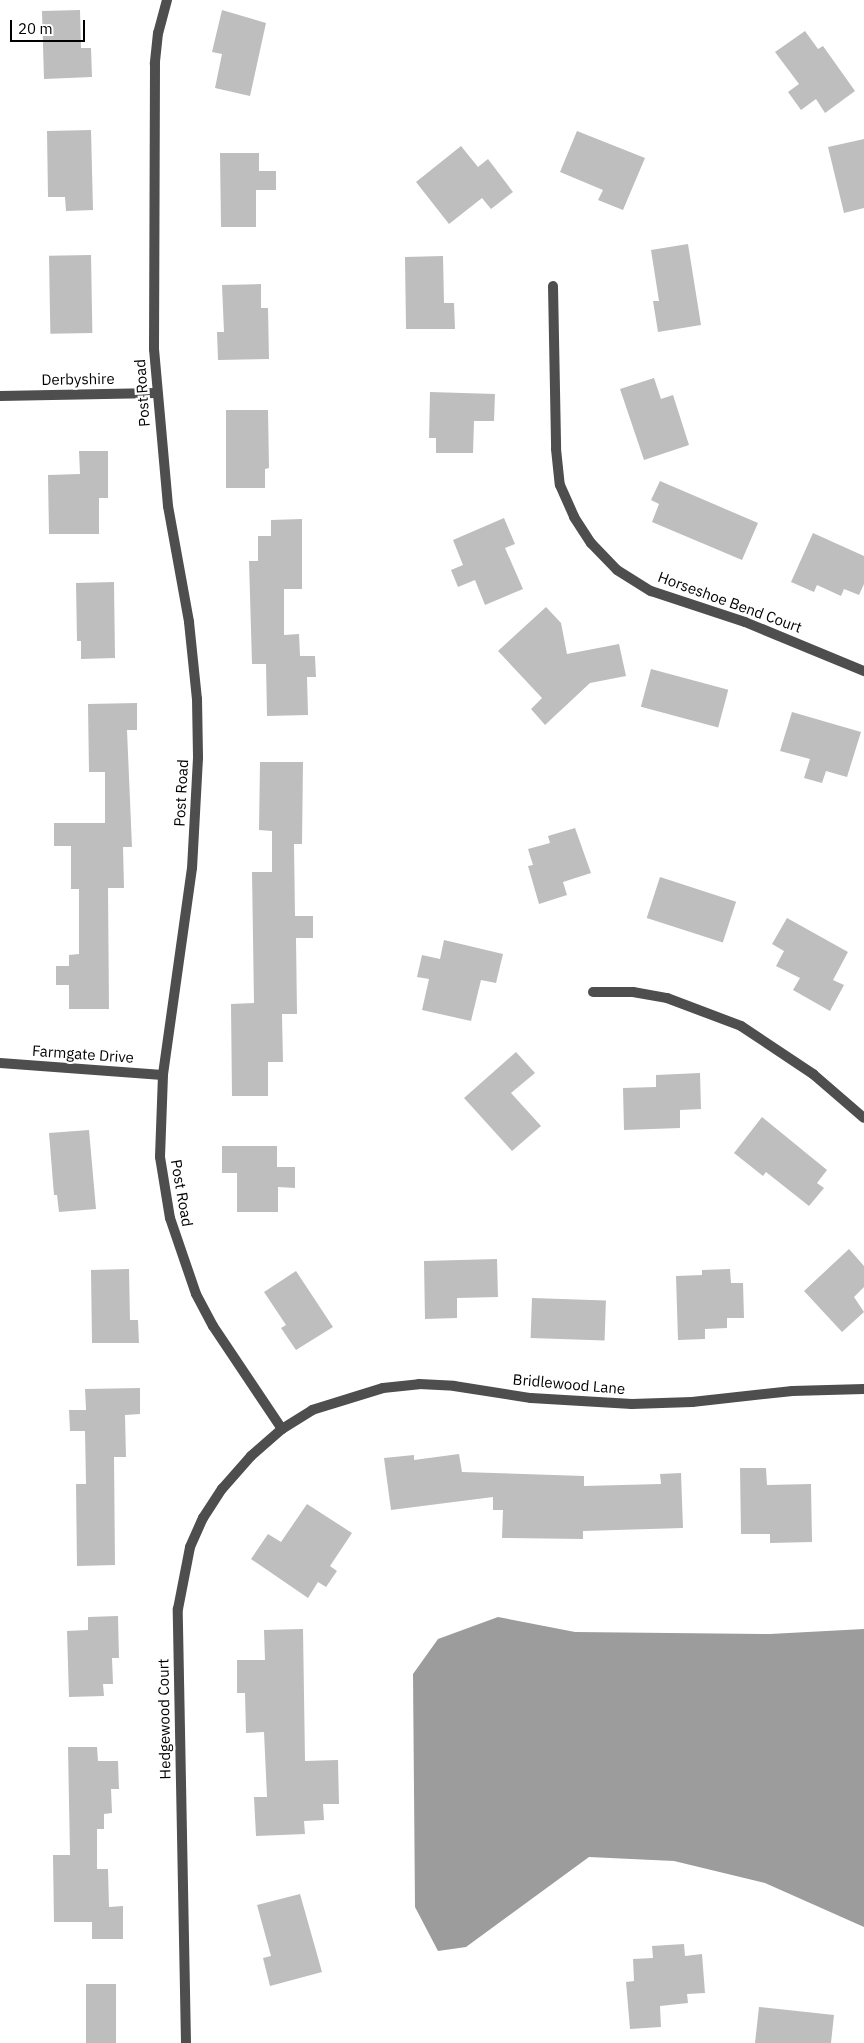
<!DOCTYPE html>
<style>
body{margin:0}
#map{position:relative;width:864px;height:2043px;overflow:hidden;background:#fff;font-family:"IBM Plex Sans",sans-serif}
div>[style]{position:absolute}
.water>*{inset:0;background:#9c9c9c}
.building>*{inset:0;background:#bebebe;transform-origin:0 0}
.street>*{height:10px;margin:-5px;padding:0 5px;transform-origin:5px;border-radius:5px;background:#4e4e4e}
span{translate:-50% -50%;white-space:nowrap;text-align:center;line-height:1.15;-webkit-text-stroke:4.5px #fff;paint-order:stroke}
.street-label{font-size:15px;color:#000}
.scale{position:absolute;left:10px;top:20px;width:75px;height:22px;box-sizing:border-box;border:2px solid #000;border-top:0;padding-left:6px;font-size:15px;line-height:18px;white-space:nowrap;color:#000;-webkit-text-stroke:4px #fff;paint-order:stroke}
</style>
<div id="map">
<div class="water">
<i style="clip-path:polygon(498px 1617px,575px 1632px,770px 1634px,864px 1629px,864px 1927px,765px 1883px,674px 1861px,589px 1857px,466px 1947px,438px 1951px,415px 1907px,413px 1674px,438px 1639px)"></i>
</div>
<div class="building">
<i style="clip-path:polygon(80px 10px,81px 48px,91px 48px,92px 77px,44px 79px,42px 11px)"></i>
<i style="clip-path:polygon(222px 10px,266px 23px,250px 96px,215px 88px,222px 54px,212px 52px)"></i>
<i style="clip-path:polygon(805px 31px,818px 49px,823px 46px,855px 91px,825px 113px,816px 99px,801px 110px,788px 92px,799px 84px,775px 52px)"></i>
<i style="clip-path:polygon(91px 130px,93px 210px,66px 211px,65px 197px,48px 197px,47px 131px)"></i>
<i style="clip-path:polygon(577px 131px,645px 158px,623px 210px,598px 200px,603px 190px,560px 172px)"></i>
<i style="clip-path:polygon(864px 139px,864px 208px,844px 213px,828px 147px)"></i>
<i style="clip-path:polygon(461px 146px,478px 167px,488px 159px,513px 192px,491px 209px,482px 198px,449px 224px,416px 182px)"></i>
<i style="clip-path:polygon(220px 153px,259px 153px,259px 171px,276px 171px,276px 190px,256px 190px,256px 227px,221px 227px)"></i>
<i style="clip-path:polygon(688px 244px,701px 325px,658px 332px,653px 301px,659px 301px,651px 250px)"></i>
<i style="left:91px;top:255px;width:78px;height:42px;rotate:89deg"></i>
<i style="clip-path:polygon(443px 256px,444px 303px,454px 303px,455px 329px,406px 329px,405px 257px)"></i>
<i style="clip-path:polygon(261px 284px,261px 308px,268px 308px,269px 359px,218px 360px,217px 332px,224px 332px,222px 285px)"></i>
<i style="clip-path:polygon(654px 378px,661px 399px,673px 395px,689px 445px,644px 460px,620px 389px)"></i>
<i style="clip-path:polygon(430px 392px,495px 394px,494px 421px,474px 421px,473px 453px,436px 453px,436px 438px,429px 438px)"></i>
<i style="clip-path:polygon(226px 410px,268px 410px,269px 468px,265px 469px,265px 488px,226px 488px)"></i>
<i style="clip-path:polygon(79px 451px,108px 451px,108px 498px,99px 498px,99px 534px,49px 534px,48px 475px,80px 474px)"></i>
<i style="clip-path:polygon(660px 481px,758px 523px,742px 560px,652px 522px,659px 504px,651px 500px)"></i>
<i style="clip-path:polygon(504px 518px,515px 544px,505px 548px,523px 589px,485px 605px,475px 580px,458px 587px,451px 570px,463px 565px,453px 540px)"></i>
<i style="clip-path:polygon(302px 519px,302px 589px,284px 589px,284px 635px,299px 634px,300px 656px,315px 656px,316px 677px,307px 677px,308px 715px,267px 716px,266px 664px,252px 664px,249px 561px,258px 561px,258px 536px,271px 536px,271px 520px)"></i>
<i style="clip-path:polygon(813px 533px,864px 556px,864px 584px,859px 595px,844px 589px,841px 596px,817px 585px,814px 592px,791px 582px)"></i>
<i style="clip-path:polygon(114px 582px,115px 658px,81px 659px,81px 641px,77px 641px,76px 583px)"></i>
<i style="clip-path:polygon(546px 607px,561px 623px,567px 654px,619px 644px,626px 676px,590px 683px,545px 725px,531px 709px,542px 698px,498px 651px)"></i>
<i style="left:651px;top:669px;width:80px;height:39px;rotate:15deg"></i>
<i style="clip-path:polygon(137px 703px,137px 730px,127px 730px,132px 847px,123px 847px,124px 888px,108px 888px,109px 1009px,69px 1009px,69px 985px,56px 985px,56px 966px,69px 966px,69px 955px,79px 954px,79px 889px,71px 889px,71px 846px,54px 846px,54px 823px,105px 823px,105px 772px,89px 772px,88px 704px)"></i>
<i style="clip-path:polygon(792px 712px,861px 732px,847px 777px,826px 771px,822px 783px,804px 778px,810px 759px,780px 751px)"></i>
<i style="clip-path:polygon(260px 762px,303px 762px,302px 844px,294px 844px,295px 916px,313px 916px,313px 938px,296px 938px,297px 1014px,282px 1014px,283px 1062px,268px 1062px,268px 1096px,232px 1096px,231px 1004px,254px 1003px,252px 872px,272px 872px,272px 831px,259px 830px)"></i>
<i style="clip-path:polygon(575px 828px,591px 873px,563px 882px,567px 895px,539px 904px,528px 866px,533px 865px,528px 849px,550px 843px,548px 836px)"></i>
<i style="left:660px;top:877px;width:80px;height:43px;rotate:18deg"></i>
<i style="clip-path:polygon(787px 918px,848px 952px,833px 980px,844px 985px,830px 1011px,793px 990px,800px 978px,776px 966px,784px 951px,772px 944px)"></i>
<i style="clip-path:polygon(444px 940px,503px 954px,496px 983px,481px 980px,471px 1021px,422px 1010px,429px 979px,417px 977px,422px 955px,440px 959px)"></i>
<i style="clip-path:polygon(516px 1052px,535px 1073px,511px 1093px,541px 1126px,512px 1151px,464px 1098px)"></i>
<i style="clip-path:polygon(700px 1073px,701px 1109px,680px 1110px,680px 1128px,624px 1130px,623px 1088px,656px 1087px,656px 1075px)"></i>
<i style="clip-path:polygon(762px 1117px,827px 1170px,817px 1183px,824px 1188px,809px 1206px,766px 1172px,763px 1176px,734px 1153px)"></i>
<i style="clip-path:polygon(89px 1130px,96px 1209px,59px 1212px,57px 1195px,54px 1195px,49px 1133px)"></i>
<i style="clip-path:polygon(222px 1146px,277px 1146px,277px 1167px,295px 1167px,295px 1188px,278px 1187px,278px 1212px,237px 1212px,237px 1173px,222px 1173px)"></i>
<i style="clip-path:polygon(849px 1249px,864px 1266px,864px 1287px,854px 1297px,864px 1312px,842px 1332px,804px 1291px)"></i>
<i style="clip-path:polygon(497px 1259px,498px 1297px,457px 1298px,457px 1318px,425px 1319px,424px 1261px)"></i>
<i style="clip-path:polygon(129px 1269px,130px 1320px,138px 1320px,139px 1343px,92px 1343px,91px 1270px)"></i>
<i style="clip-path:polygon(730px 1269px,731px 1283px,743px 1283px,744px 1318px,727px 1318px,727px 1328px,705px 1329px,705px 1339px,678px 1340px,676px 1276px,702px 1275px,702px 1270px)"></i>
<i style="clip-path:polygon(296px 1271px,333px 1327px,296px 1350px,281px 1328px,286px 1325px,264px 1292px)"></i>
<i style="left:532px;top:1298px;width:74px;height:40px;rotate:2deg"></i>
<i style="clip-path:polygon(140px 1388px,140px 1414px,125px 1415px,126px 1457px,114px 1457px,115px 1565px,77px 1566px,76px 1484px,86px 1484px,85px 1431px,70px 1431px,69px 1410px,86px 1410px,85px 1389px)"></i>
<i style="clip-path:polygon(459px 1454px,462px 1472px,584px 1476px,584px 1486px,661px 1484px,660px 1474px,681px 1473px,683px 1528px,583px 1531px,583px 1539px,502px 1538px,503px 1510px,493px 1510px,493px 1497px,391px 1510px,384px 1458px,414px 1455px,414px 1460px)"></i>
<i style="clip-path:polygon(740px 1468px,766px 1468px,767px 1485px,811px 1484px,812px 1542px,770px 1543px,770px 1534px,741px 1534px)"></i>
<i style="clip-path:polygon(307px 1504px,352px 1533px,330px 1566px,337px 1571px,326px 1587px,318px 1582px,308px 1598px,251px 1559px,268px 1534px,281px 1542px)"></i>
<i style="clip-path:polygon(118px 1616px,119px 1658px,112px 1658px,113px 1684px,103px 1684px,104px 1696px,69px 1697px,67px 1631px,88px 1630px,88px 1617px)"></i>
<i style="clip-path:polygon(303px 1629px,305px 1761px,338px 1760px,339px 1804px,323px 1804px,324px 1820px,304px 1821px,305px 1834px,256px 1836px,254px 1797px,267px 1797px,264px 1732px,246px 1733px,245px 1693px,237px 1693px,237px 1660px,265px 1660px,264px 1630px)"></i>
<i style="clip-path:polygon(68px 1747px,97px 1747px,98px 1761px,118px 1761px,119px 1789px,111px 1789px,112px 1813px,104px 1814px,104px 1829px,97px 1829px,97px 1869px,108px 1869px,109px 1907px,123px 1906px,123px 1939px,92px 1939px,92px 1922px,54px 1922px,53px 1855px,70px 1855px)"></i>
<i style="clip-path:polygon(300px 1894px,322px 1972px,270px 1986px,263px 1958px,271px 1956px,257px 1905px)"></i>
<i style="clip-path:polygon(684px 1944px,685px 1956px,702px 1954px,705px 1993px,687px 1994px,688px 2003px,660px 2006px,661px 2027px,630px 2029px,626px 1982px,634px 1981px,633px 1959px,653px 1958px,652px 1946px)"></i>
<i style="left:86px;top:1984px;width:30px;height:59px"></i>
<i style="clip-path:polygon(759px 2007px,834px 2015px,831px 2043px,755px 2043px)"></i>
</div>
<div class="street">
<i style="left:167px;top:0;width:34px;rotate:105deg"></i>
<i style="left:158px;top:33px;width:31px;rotate:96deg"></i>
<i style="left:155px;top:64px;width:285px;rotate:90.2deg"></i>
<i style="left:154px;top:349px;width:158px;rotate:84.9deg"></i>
<i style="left:168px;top:506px;width:118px;rotate:79.7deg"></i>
<i style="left:189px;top:622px;width:77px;rotate:84.1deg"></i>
<i style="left:197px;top:699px;width:59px;rotate:89deg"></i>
<i style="left:198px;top:758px;width:110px;rotate:93.1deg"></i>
<i style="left:192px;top:868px;width:209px;rotate:98deg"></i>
<i style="left:163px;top:1075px;width:82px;rotate:92.1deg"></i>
<i style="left:160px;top:1157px;width:62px;rotate:80.7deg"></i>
<i style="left:170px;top:1218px;width:80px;rotate:71.1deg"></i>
<i style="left:196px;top:1294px;width:36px;rotate:62deg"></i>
<i style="left:213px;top:1326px;width:124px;rotate:56.2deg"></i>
<i style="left:553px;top:286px;width:163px;rotate:88.9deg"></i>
<i style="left:556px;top:449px;width:36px;rotate:84deg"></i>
<i style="left:560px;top:485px;width:35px;rotate:66deg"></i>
<i style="left:574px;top:517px;width:31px;rotate:57deg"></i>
<i style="left:591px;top:543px;width:37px;rotate:46deg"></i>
<i style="left:617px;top:570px;width:40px;rotate:32deg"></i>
<i style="left:651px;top:591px;width:99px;rotate:18.3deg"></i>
<i style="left:745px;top:622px;width:129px;rotate:22.4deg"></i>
<i style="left:0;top:396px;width:157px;rotate:-1.1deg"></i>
<i style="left:593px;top:992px;width:40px"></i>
<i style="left:633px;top:992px;width:35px;rotate:10deg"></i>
<i style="left:667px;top:998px;width:79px;rotate:20.7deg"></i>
<i style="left:741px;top:1026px;width:87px;rotate:33.7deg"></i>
<i style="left:813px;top:1074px;width:67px;rotate:40.8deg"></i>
<i style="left:0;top:1063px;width:163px;rotate:4.2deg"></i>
<i style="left:186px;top:2043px;width:434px;rotate:-91.1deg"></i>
<i style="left:178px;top:1609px;width:63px;rotate:-79deg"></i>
<i style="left:190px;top:1547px;width:32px;rotate:-66deg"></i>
<i style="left:203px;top:1518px;width:35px;rotate:-57deg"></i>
<i style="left:222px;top:1489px;width:44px;rotate:-48.7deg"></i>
<i style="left:251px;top:1456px;width:41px;rotate:-41.1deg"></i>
<i style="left:282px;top:1429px;width:36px;rotate:-32deg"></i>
<i style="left:312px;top:1410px;width:74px;rotate:-17.2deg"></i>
<i style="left:383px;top:1388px;width:36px;rotate:-6deg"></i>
<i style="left:419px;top:1384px;width:35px;rotate:3deg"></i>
<i style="left:454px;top:1386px;width:78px;rotate:8.9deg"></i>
<i style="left:531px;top:1398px;width:101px;rotate:3.4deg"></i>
<i style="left:632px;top:1404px;width:60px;rotate:-1.9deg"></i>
<i style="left:692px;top:1402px;width:101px;rotate:-6.3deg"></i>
<i style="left:792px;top:1391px;width:72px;rotate:-1.6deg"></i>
</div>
<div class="street-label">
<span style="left:78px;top:379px;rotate:-1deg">Derbyshire</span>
<span style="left:142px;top:393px;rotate:-94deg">Post Road</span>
<span style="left:730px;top:602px;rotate:20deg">Horseshoe Bend Court</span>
<span style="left:181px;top:793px;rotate:-87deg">Post Road</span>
<span style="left:83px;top:1054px;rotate:4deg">Farmgate Drive</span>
<span style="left:182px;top:1193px;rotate:80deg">Post Road</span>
<span style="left:569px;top:1384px;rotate:5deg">Bridlewood Lane</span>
<span style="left:164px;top:1719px;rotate:-91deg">Hedgewood Court</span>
</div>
<div class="scale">20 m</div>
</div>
